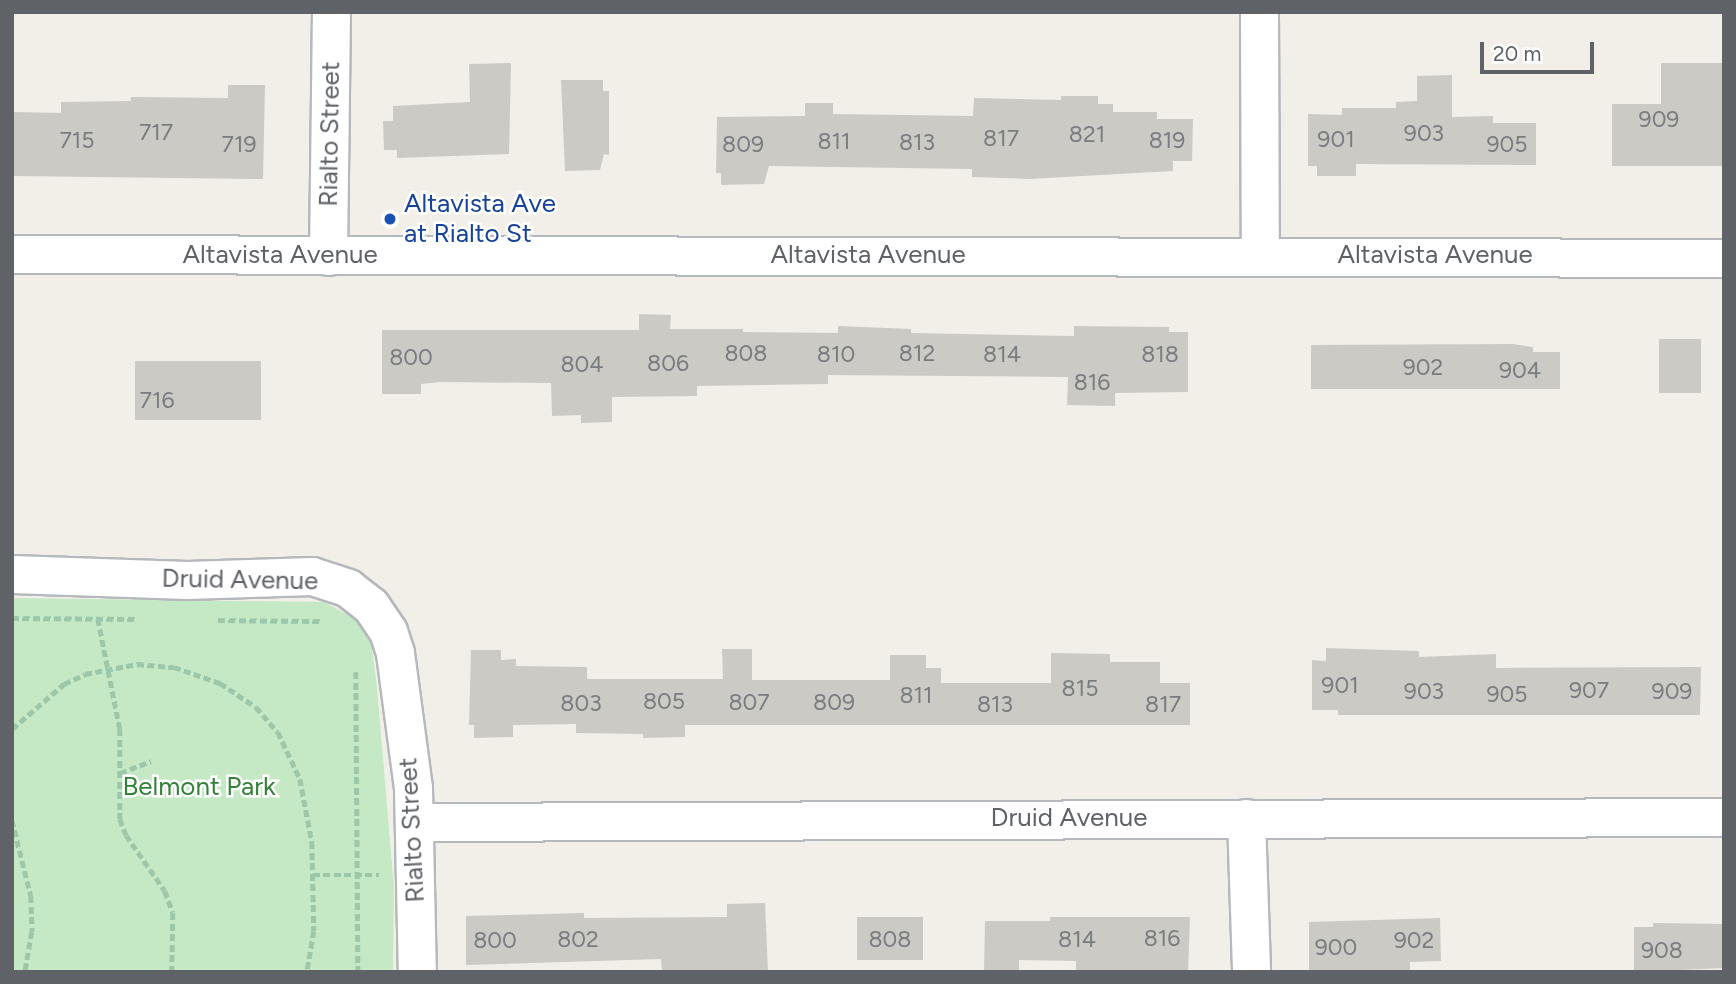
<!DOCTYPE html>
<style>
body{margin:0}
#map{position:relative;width:1736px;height:984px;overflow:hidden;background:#f1efe8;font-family:Figtree,sans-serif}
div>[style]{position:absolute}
.green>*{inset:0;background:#c5e8c5}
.building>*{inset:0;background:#cccac5;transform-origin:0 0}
.path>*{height:4.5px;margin-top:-2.25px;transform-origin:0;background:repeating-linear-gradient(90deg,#9cc7a9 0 7px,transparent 0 10.5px)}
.roads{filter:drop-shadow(2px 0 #b5b8bc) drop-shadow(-2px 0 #b5b8bc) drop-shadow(0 2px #b5b8bc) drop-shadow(0 -2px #b5b8bc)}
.minor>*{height:37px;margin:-18.5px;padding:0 18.5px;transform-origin:18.5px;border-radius:18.5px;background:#fff}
.dots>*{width:19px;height:19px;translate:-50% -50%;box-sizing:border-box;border:4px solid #fff;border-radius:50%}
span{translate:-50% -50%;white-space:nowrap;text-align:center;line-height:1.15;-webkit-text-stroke:5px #fff;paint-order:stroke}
.number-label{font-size:23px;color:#7a7d7f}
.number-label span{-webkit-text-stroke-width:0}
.street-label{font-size:26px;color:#5f6368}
.transit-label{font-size:26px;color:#164399}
.left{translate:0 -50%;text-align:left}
.park-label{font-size:26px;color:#348238}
.frame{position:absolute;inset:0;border:14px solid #5f6368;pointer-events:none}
.scale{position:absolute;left:1480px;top:42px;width:114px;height:32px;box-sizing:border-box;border:4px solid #5f6368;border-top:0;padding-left:9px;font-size:21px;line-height:24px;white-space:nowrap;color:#5f6368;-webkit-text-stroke:5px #fff;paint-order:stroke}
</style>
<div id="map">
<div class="green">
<i style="clip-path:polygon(12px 598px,324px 602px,357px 620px,371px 641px,377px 688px,394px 888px,393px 972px,12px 972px)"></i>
</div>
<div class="building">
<i style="clip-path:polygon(511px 63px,509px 154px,397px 158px,397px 150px,384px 150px,383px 121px,393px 121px,393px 106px,470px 102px,469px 64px)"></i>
<i style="clip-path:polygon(1661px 63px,1724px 63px,1724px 166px,1612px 166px,1612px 104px,1661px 104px)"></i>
<i style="clip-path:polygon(1452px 75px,1452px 117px,1493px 116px,1493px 123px,1536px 123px,1536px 165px,1356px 164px,1356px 176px,1317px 176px,1317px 166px,1308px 166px,1308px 114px,1342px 115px,1342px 108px,1396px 108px,1396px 102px,1417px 101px,1417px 76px)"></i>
<i style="clip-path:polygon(561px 80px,603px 80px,603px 91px,609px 91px,609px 155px,604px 154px,600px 170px,565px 171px)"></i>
<i style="clip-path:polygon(228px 85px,265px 85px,263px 179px,12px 176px,12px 112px,61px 113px,61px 102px,131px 101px,131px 97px,228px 98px)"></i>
<i style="clip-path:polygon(1061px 96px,1098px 96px,1098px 104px,1113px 104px,1113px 112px,1157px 112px,1157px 119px,1193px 119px,1192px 161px,1173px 161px,1173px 171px,1029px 179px,972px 177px,972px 169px,769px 166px,764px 184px,721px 185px,721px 173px,716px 173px,717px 117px,805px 116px,805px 103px,833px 103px,833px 114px,973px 116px,974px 98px,1061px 100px)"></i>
<i style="clip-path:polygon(639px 314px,671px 315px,670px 329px,743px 329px,743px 332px,838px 333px,838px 326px,911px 329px,911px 333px,1074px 336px,1074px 326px,1169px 327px,1169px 332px,1188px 332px,1188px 392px,1115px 393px,1115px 406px,1067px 405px,1068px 377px,828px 375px,828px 384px,697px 386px,697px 396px,612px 397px,612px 422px,581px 423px,581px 415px,552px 416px,551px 383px,440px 382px,421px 384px,421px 394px,382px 394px,382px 330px,639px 330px)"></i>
<i style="left:1701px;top:339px;width:54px;height:42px;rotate:90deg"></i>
<i style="clip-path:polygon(1513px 344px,1533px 347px,1533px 352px,1560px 352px,1560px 389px,1311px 389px,1311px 345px)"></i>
<i style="left:135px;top:361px;width:126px;height:59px"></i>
<i style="clip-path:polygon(1326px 648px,1419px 651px,1419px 657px,1496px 654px,1496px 668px,1701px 667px,1700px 715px,1338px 715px,1338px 710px,1312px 710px,1312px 660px,1326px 661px)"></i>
<i style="clip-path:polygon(722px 649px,752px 649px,752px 680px,890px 680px,890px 655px,926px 655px,926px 668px,941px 668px,941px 683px,1051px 683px,1051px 653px,1110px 654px,1110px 662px,1160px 662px,1160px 683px,1190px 683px,1190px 725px,685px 725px,685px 737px,643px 738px,643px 734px,576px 733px,576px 724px,513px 725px,513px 737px,474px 738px,474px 725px,469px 725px,471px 650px,501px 650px,501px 660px,516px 659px,516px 666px,587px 667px,587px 679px,723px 679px)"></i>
<i style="clip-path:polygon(765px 903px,768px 972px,662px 972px,661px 959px,466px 965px,466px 916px,584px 913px,584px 918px,727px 917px,727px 904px)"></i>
<i style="left:857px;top:917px;width:66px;height:43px"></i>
<i style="clip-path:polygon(1050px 917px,1190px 917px,1188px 972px,1076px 972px,1076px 961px,1019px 960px,1019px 972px,984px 972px,985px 921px,1050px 921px)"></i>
<i style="clip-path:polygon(1440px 918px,1441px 961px,1410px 962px,1410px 972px,1309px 972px,1309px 922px)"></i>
<i style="clip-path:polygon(1653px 923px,1724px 924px,1724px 968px,1634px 972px,1634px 927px,1653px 927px)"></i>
</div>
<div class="path">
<i style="left:12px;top:618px;width:123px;rotate:0.5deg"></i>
<i style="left:98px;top:619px;width:112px;rotate:78.7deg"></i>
<i style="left:120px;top:729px;width:90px;rotate:90deg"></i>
<i style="left:120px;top:819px;width:17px;rotate:69deg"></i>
<i style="left:126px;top:835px;width:68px;rotate:55.1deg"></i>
<i style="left:165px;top:891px;width:23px;rotate:70deg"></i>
<i style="left:173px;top:913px;width:59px;rotate:91deg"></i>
<i style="left:218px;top:620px;width:103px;rotate:0.6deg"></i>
<i style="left:356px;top:672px;width:300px;rotate:89.6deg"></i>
<i style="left:12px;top:729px;width:69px;rotate:-40.9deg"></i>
<i style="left:64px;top:684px;width:23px;rotate:-25deg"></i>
<i style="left:85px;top:674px;width:53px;rotate:-10.9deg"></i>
<i style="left:137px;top:664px;width:37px;rotate:5deg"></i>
<i style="left:174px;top:667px;width:49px;rotate:19.2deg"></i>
<i style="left:220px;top:683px;width:43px;rotate:33.7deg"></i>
<i style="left:256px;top:707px;width:33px;rotate:49deg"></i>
<i style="left:278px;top:732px;width:52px;rotate:64.9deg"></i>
<i style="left:300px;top:779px;width:64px;rotate:79.2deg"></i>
<i style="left:312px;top:842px;width:89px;rotate:88.7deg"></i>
<i style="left:314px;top:931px;width:42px;rotate:99.7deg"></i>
<i style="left:120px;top:773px;width:33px;rotate:-21deg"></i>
<i style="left:12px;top:820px;width:78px;rotate:76deg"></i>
<i style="left:31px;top:896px;width:36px;rotate:88deg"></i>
<i style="left:32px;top:932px;width:41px;rotate:99.9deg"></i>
<i style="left:313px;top:875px;width:66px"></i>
</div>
<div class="roads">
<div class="minor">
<i style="left:1259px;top:12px;width:242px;rotate:89.8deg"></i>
<i style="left:12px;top:254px;width:1712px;rotate:0.13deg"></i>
<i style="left:328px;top:256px;width:244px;rotate:-89.3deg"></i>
<i style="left:12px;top:574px;width:175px;rotate:2deg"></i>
<i style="left:187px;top:580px;width:125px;rotate:-1.8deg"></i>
<i style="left:312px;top:576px;width:38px;rotate:18deg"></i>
<i style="left:348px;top:588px;width:29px;rotate:38deg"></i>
<i style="left:371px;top:606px;width:30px;rotate:56deg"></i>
<i style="left:388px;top:631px;width:23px;rotate:72deg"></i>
<i style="left:395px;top:653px;width:136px;rotate:82.4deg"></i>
<i style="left:413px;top:788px;width:184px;rotate:88.8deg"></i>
<i style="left:1246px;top:818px;width:154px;rotate:88.1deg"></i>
<i style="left:415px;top:822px;width:1309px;rotate:-0.22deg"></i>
</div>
</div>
<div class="dots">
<i style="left:390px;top:219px;background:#1a4fb4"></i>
</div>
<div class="number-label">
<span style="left:1659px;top:119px">909</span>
<span style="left:156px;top:132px">717</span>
<span style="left:1424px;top:133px">903</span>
<span style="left:1087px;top:134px">821</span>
<span style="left:1001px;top:138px">817</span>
<span style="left:1336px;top:139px">901</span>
<span style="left:77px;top:140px">715</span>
<span style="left:1167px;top:140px">819</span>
<span style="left:834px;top:141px">811</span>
<span style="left:917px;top:142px">813</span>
<span style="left:239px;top:144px">719</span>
<span style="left:743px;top:144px">809</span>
<span style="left:1507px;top:144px">905</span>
<span style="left:746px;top:353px">808</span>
<span style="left:917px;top:353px">812</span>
<span style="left:836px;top:354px">810</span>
<span style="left:1002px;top:354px">814</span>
<span style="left:1160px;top:354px">818</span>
<span style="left:411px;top:357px">800</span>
<span style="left:668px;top:363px">806</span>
<span style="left:582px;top:364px">804</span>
<span style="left:1423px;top:367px">902</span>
<span style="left:1520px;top:370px">904</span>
<span style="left:1092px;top:382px">816</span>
<span style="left:157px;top:400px">716</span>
<span style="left:1340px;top:685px">901</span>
<span style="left:1080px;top:688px">815</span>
<span style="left:1589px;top:690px">907</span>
<span style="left:1424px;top:691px">903</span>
<span style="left:1672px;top:691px">909</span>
<span style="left:1507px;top:694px">905</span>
<span style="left:916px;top:695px">811</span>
<span style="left:664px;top:701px">805</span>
<span style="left:749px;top:702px">807</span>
<span style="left:834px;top:702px">809</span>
<span style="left:581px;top:703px">803</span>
<span style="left:995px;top:704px">813</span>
<span style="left:1163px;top:704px">817</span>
<span style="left:1162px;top:938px">816</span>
<span style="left:578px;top:939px">802</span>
<span style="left:890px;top:939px">808</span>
<span style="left:1077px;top:939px">814</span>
<span style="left:495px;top:940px">800</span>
<span style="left:1414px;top:940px">902</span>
<span style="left:1336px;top:947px">900</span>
<span style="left:1662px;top:950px">908</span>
</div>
<div class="street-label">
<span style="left:330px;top:134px;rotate:-89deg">Rialto Street</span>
<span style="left:280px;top:255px">Altavista Avenue</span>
<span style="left:868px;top:255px">Altavista Avenue</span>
<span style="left:1435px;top:255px">Altavista Avenue</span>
<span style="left:240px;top:580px;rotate:1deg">Druid Avenue</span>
<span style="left:1069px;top:818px">Druid Avenue</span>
<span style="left:412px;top:830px;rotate:-93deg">Rialto Street</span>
</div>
<div class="transit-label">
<span class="left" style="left:404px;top:219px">Altavista Ave<br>at Rialto St</span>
</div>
<div class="park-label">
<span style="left:199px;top:787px">Belmont Park</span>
</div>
<div class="frame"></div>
<div class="scale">20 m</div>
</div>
